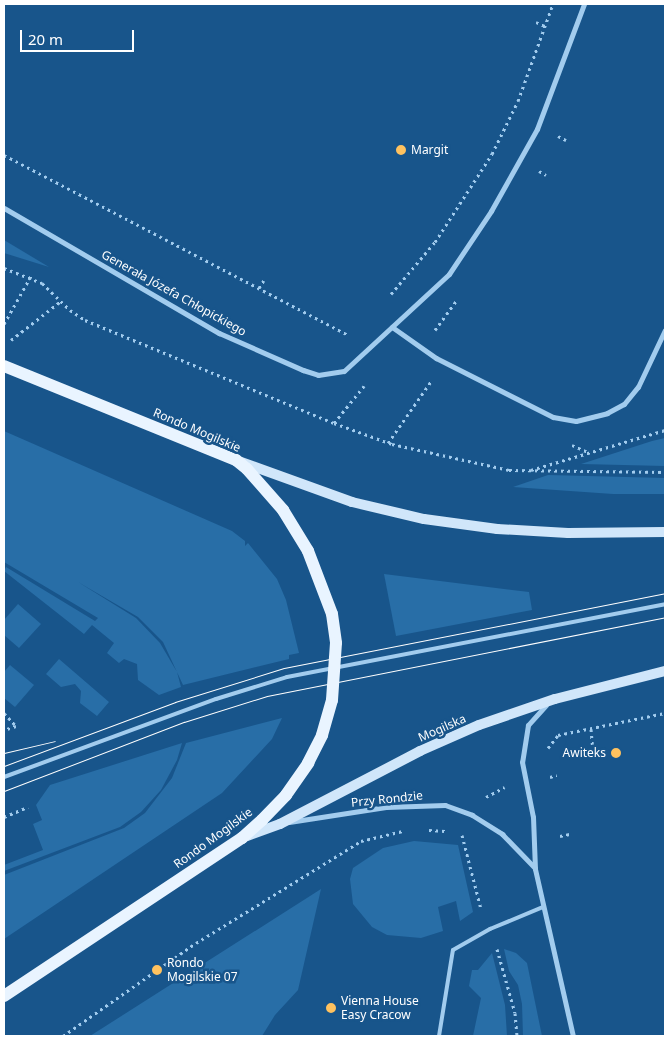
<!DOCTYPE html>
<meta charset="utf-8">
<style>
body{margin:0}
#map{position:relative;width:669px;height:1040px;overflow:hidden;background:#18558b;font-family:"Noto Sans",sans-serif}
div>[style]{position:absolute}
.green>*{inset:0;background:#286ea7}
.path>*{height:3px;margin-top:-1.5px;transform-origin:0;background:repeating-linear-gradient(90deg,#a2ccee 0 2.5px,transparent 0 6.5px)}
.service>*{height:4px;margin:-2px;padding:0 2px;transform-origin:2px;border-radius:2px;background:#a2ccee}
.minor>*{height:5px;margin:-2.5px;padding:0 2.5px;transform-origin:2.5px;border-radius:2.5px;background:#a2ccee}
.secondary>*{height:10px;margin:-5px;padding:0 5px;transform-origin:5px;border-radius:5px;background:#d0e6fa}
.primary>*{height:12px;margin:-6px;padding:0 6px;transform-origin:6px;border-radius:6px;background:#e9f4ff}
.tram>*{height:1px;margin:-0.5px;padding:0 0.5px;transform-origin:0.5px;border-radius:0.5px;background:#fff}
.primary-bridge>*{height:12px;margin:-6px;padding:0 6px;transform-origin:6px;border-radius:6px;background:#e9f4ff}
.dots>*{width:14px;height:14px;translate:-50% -50%;box-sizing:border-box;border:2px solid #18558b;border-radius:50%}
span{translate:-50% -50%;white-space:nowrap;text-align:center;line-height:1.15;-webkit-text-stroke:5px #18558b;paint-order:stroke}
.poi-label{font-size:12px;color:#fff}
.left{translate:0 -50%;text-align:left}
.right{translate:-100% -50%;text-align:right}
.street-label{font-size:12px;color:#fff}
.frame{position:absolute;inset:0;border:5px solid #fff;pointer-events:none}
.scale{position:absolute;left:20px;top:30px;width:114px;height:22px;box-sizing:border-box;border:2px solid #fff;border-top:0;padding-left:6px;font-size:15px;line-height:18px;white-space:nowrap;color:#fff;-webkit-text-stroke:4px #18558b;paint-order:stroke}
</style>
<div id="map">
<div class="green">
<i style="clip-path:polygon(4px 240px,49px 267px,4px 253px)"></i>
<i style="clip-path:polygon(4px 431px,232px 531px,245px 541px,245px 546px,248px 543px,277px 579px,286px 600px,299px 653px,289px 655px,289px 659px,183px 685px,163px 642px,138px 617px,78px 582px,136px 618px,160px 643px,177px 672px,181px 687px,159px 695px,138px 680px,137px 664px,124px 659px,119px 663px,107px 653px,114px 643px,92px 625px,84px 634px,4px 571px,6px 567px,95px 621px,98px 618px,4px 562px)"></i>
<i style="clip-path:polygon(665px 438px,665px 466px,581px 464px,652px 441px)"></i>
<i style="clip-path:polygon(548px 475px,665px 478px,665px 494px,613px 494px,513px 487px)"></i>
<i style="clip-path:polygon(384px 574px,529px 592px,532px 610px,396px 636px)"></i>
<i style="clip-path:polygon(18px 604px,41px 624px,19px 648px,4px 635px,4px 620px)"></i>
<i style="clip-path:polygon(59px 659px,109px 702px,97px 716px,80px 703px,81px 691px,75px 684px,61px 687px,46px 674px)"></i>
<i style="clip-path:polygon(10px 665px,34px 685px,15px 707px,4px 698px,4px 672px)"></i>
<i style="clip-path:polygon(282px 718px,272px 739px,222px 793px,4px 939px,4px 875px,124px 828px,145px 813px,172px 778px,186px 743px)"></i>
<i style="clip-path:polygon(182px 743px,177px 760px,161px 790px,141px 812px,120px 827px,4px 871px,4px 865px,43px 850px,33px 824px,42px 820px,36px 805px,50px 785px)"></i>
<i style="clip-path:polygon(414px 841px,458px 845px,473px 912px,460px 921px,456px 901px,438px 907px,443px 931px,421px 938px,387px 935px,372px 927px,353px 904px,350px 879px,353px 868px,383px 848px)"></i>
<i style="clip-path:polygon(321px 889px,298px 990px,275px 1015px,262px 1036px,90px 1036px)"></i>
<i style="clip-path:polygon(504px 949px,516px 953px,527px 963px,542px 1036px,523px 1036px,522px 1004px,518px 985px,509px 971px)"></i>
<i style="clip-path:polygon(492px 953px,505px 1005px,507px 1036px,473px 1036px,481px 998px,469px 986px,472px 970px,478px 970px)"></i>
</div>
<div class="path">
<i style="left:536px;top:22px;width:10px;rotate:24deg"></i>
<i style="left:558px;top:136px;width:9px;rotate:27deg"></i>
<i style="left:4px;top:155px;width:389px;rotate:27.6deg"></i>
<i style="left:539px;top:171px;width:8px;rotate:30deg"></i>
<i style="left:4px;top:268px;width:41px;rotate:21.5deg"></i>
<i style="left:42px;top:283px;width:39px;rotate:44deg"></i>
<i style="left:70px;top:310px;width:18px;rotate:34deg"></i>
<i style="left:85px;top:320px;width:269px;rotate:22.5deg"></i>
<i style="left:334px;top:423px;width:62px;rotate:19.9deg"></i>
<i style="left:392px;top:444px;width:120px;rotate:12.5deg"></i>
<i style="left:509px;top:470px;width:156px;rotate:0.7deg"></i>
<i style="left:259px;top:288px;width:9px;rotate:-58deg"></i>
<i style="left:391px;top:294px;width:68px;rotate:-49.8deg"></i>
<i style="left:435px;top:242px;width:105px;rotate:-57.1deg"></i>
<i style="left:492px;top:154px;width:59px;rotate:-63.9deg"></i>
<i style="left:518px;top:101px;width:103px;rotate:-70.2deg"></i>
<i style="left:4px;top:324px;width:55px;rotate:-60.6deg"></i>
<i style="left:435px;top:330px;width:37px;rotate:-54deg"></i>
<i style="left:11px;top:340px;width:63px;rotate:-38deg"></i>
<i style="left:334px;top:423px;width:48px;rotate:-51deg"></i>
<i style="left:388px;top:443px;width:77px;rotate:-55.1deg"></i>
<i style="left:572px;top:445px;width:17px;rotate:24deg"></i>
<i style="left:531px;top:470px;width:140px;rotate:-16.6deg"></i>
<i style="left:4px;top:713px;width:18px;rotate:47deg"></i>
<i style="left:16px;top:726px;width:13px;rotate:162deg"></i>
<i style="left:591px;top:729px;width:21px;rotate:85deg"></i>
<i style="left:548px;top:748px;width:16px;rotate:-52deg"></i>
<i style="left:558px;top:735px;width:109px;rotate:-11.6deg"></i>
<i style="left:550px;top:777px;width:7px;rotate:-16deg"></i>
<i style="left:486px;top:797px;width:21px;rotate:-28deg"></i>
<i style="left:4px;top:817px;width:26px;rotate:-23deg"></i>
<i style="left:429px;top:830px;width:16px;rotate:4deg"></i>
<i style="left:462px;top:835px;width:76px;rotate:75.6deg"></i>
<i style="left:560px;top:836px;width:10px;rotate:-11deg"></i>
<i style="left:497px;top:949px;width:66px;rotate:74.3deg"></i>
<i style="left:515px;top:1013px;width:23px;rotate:85deg"></i>
<i style="left:63px;top:1036px;width:162px;rotate:-35deg"></i>
<i style="left:196px;top:943px;width:194px;rotate:-31.7deg"></i>
<i style="left:361px;top:841px;width:43px;rotate:-13.4deg"></i>
</div>
<div class="service">
<i style="left:4px;top:777px;width:226px;rotate:-20.2deg"></i>
<i style="left:216px;top:699px;width:74px;rotate:-17.2deg"></i>
<i style="left:287px;top:677px;width:385px;rotate:-10.9deg"></i>
<i style="left:439px;top:1036px;width:87px;rotate:-80.8deg"></i>
<i style="left:453px;top:950px;width:43px;rotate:-29.6deg"></i>
<i style="left:490px;top:929px;width:57px;rotate:-22.5deg"></i>
</div>
<div class="minor">
<i style="left:4px;top:208px;width:249px;rotate:30.2deg"></i>
<i style="left:219px;top:333px;width:92px;rotate:23.8deg"></i>
<i style="left:303px;top:370px;width:16px;rotate:18deg"></i>
<i style="left:318px;top:375px;width:26px;rotate:-9deg"></i>
<i style="left:344px;top:371px;width:143px;rotate:-42.7deg"></i>
<i style="left:449px;top:274px;width:76px;rotate:-56.3deg"></i>
<i style="left:491px;top:211px;width:94px;rotate:-60.7deg"></i>
<i style="left:537px;top:129px;width:134px;rotate:-69.4deg"></i>
<i style="left:392px;top:327px;width:54px;rotate:35.2deg"></i>
<i style="left:436px;top:358px;width:131px;rotate:26.8deg"></i>
<i style="left:553px;top:417px;width:23px;rotate:10deg"></i>
<i style="left:576px;top:421px;width:32px;rotate:-14deg"></i>
<i style="left:607px;top:413px;width:19px;rotate:-28deg"></i>
<i style="left:624px;top:404px;width:22px;rotate:-51deg"></i>
<i style="left:638px;top:387px;width:63px;rotate:-64.7deg"></i>
<i style="left:546px;top:705px;width:27px;rotate:132deg"></i>
<i style="left:528px;top:725px;width:37px;rotate:99deg"></i>
<i style="left:522px;top:762px;width:56px;rotate:78.7deg"></i>
<i style="left:533px;top:817px;width:52px;rotate:87.8deg"></i>
<i style="left:535px;top:869px;width:171px;rotate:77.2deg"></i>
<i style="left:289px;top:822px;width:98px;rotate:-8.8deg"></i>
<i style="left:386px;top:807px;width:59px;rotate:-1.9deg"></i>
<i style="left:445px;top:805px;width:29px;rotate:20deg"></i>
<i style="left:472px;top:815px;width:36px;rotate:32deg"></i>
<i style="left:502px;top:834px;width:47px;rotate:45.9deg"></i>
</div>
<div class="secondary">
<i style="left:241px;top:462px;width:118px;rotate:19.8deg"></i>
<i style="left:352px;top:502px;width:74px;rotate:13.3deg"></i>
<i style="left:424px;top:519px;width:74px;rotate:7.8deg"></i>
<i style="left:497px;top:529px;width:71px;rotate:3.2deg"></i>
<i style="left:568px;top:533px;width:97px;rotate:-0.6deg"></i>
<i style="left:247px;top:836px;width:35px;rotate:-20deg"></i>
<i style="left:280px;top:824px;width:158px;rotate:-27.5deg"></i>
<i style="left:420px;top:751px;width:64px;rotate:-23.8deg"></i>
<i style="left:479px;top:725px;width:80px;rotate:-18.9deg"></i>
<i style="left:555px;top:699px;width:114px;rotate:-14.3deg"></i>
</div>
<div class="primary">
<i style="left:4px;top:366px;width:250px;rotate:22.1deg"></i>
<i style="left:236px;top:460px;width:14px;rotate:39deg"></i>
<i style="left:247px;top:469px;width:55px;rotate:48.7deg"></i>
<i style="left:283px;top:510px;width:48px;rotate:58.6deg"></i>
<i style="left:308px;top:551px;width:67px;rotate:69.1deg"></i>
<i style="left:332px;top:614px;width:29px;rotate:82deg"></i>
<i style="left:4px;top:996px;width:286px;rotate:-33.6deg"></i>
<i style="left:242px;top:838px;width:27px;rotate:-42deg"></i>
<i style="left:262px;top:820px;width:35px;rotate:-46deg"></i>
<i style="left:286px;top:795px;width:39px;rotate:-55deg"></i>
<i style="left:308px;top:763px;width:31px;rotate:-63deg"></i>
<i style="left:322px;top:735px;width:36px;rotate:-74deg"></i>
</div>
<div class="tram">
<i style="left:4px;top:753px;width:52px;rotate:-13.2deg"></i>
<i style="left:4px;top:766px;width:183px;rotate:-20.5deg"></i>
<i style="left:175px;top:702px;width:114px;rotate:-17.3deg"></i>
<i style="left:284px;top:668px;width:388px;rotate:-11.1deg"></i>
<i style="left:4px;top:791px;width:193px;rotate:-21deg"></i>
<i style="left:184px;top:722px;width:87px;rotate:-17.4deg"></i>
<i style="left:267px;top:696px;width:406px;rotate:-11.2deg"></i>
</div>
<div class="primary-bridge">
<i style="left:332px;top:700px;width:57px;rotate:-86deg"></i>
</div>
<div class="dots">
<i style="left:401px;top:150px;background:#ffc25f"></i>
<i style="left:616px;top:753px;background:#ffc25f"></i>
<i style="left:157px;top:970px;background:#ffc25f"></i>
<i style="left:331px;top:1008px;background:#ffc25f"></i>
</div>
<div class="poi-label">
<span class="left" style="left:411px;top:150px">Margit</span>
<span class="right" style="left:606px;top:753px">Awiteks</span>
<span class="left" style="left:167px;top:970px">Rondo<br>Mogilskie 07</span>
<span class="left" style="left:341px;top:1008px">Vienna House<br>Easy Cracow</span>
</div>
<div class="street-label">
<span style="left:174px;top:293px;rotate:29deg">Generała Józefa Chłopickiego</span>
<span style="left:197px;top:430px;rotate:23deg">Rondo Mogilskie</span>
<span style="left:442px;top:728px;rotate:-24deg">Mogilska</span>
<span style="left:387px;top:799px;rotate:-6deg">Przy Rondzie</span>
<span style="left:213px;top:838px;rotate:-36deg">Rondo Mogilskie</span>
</div>
<div class="frame"></div>
<div class="scale">20 m</div>
</div>
